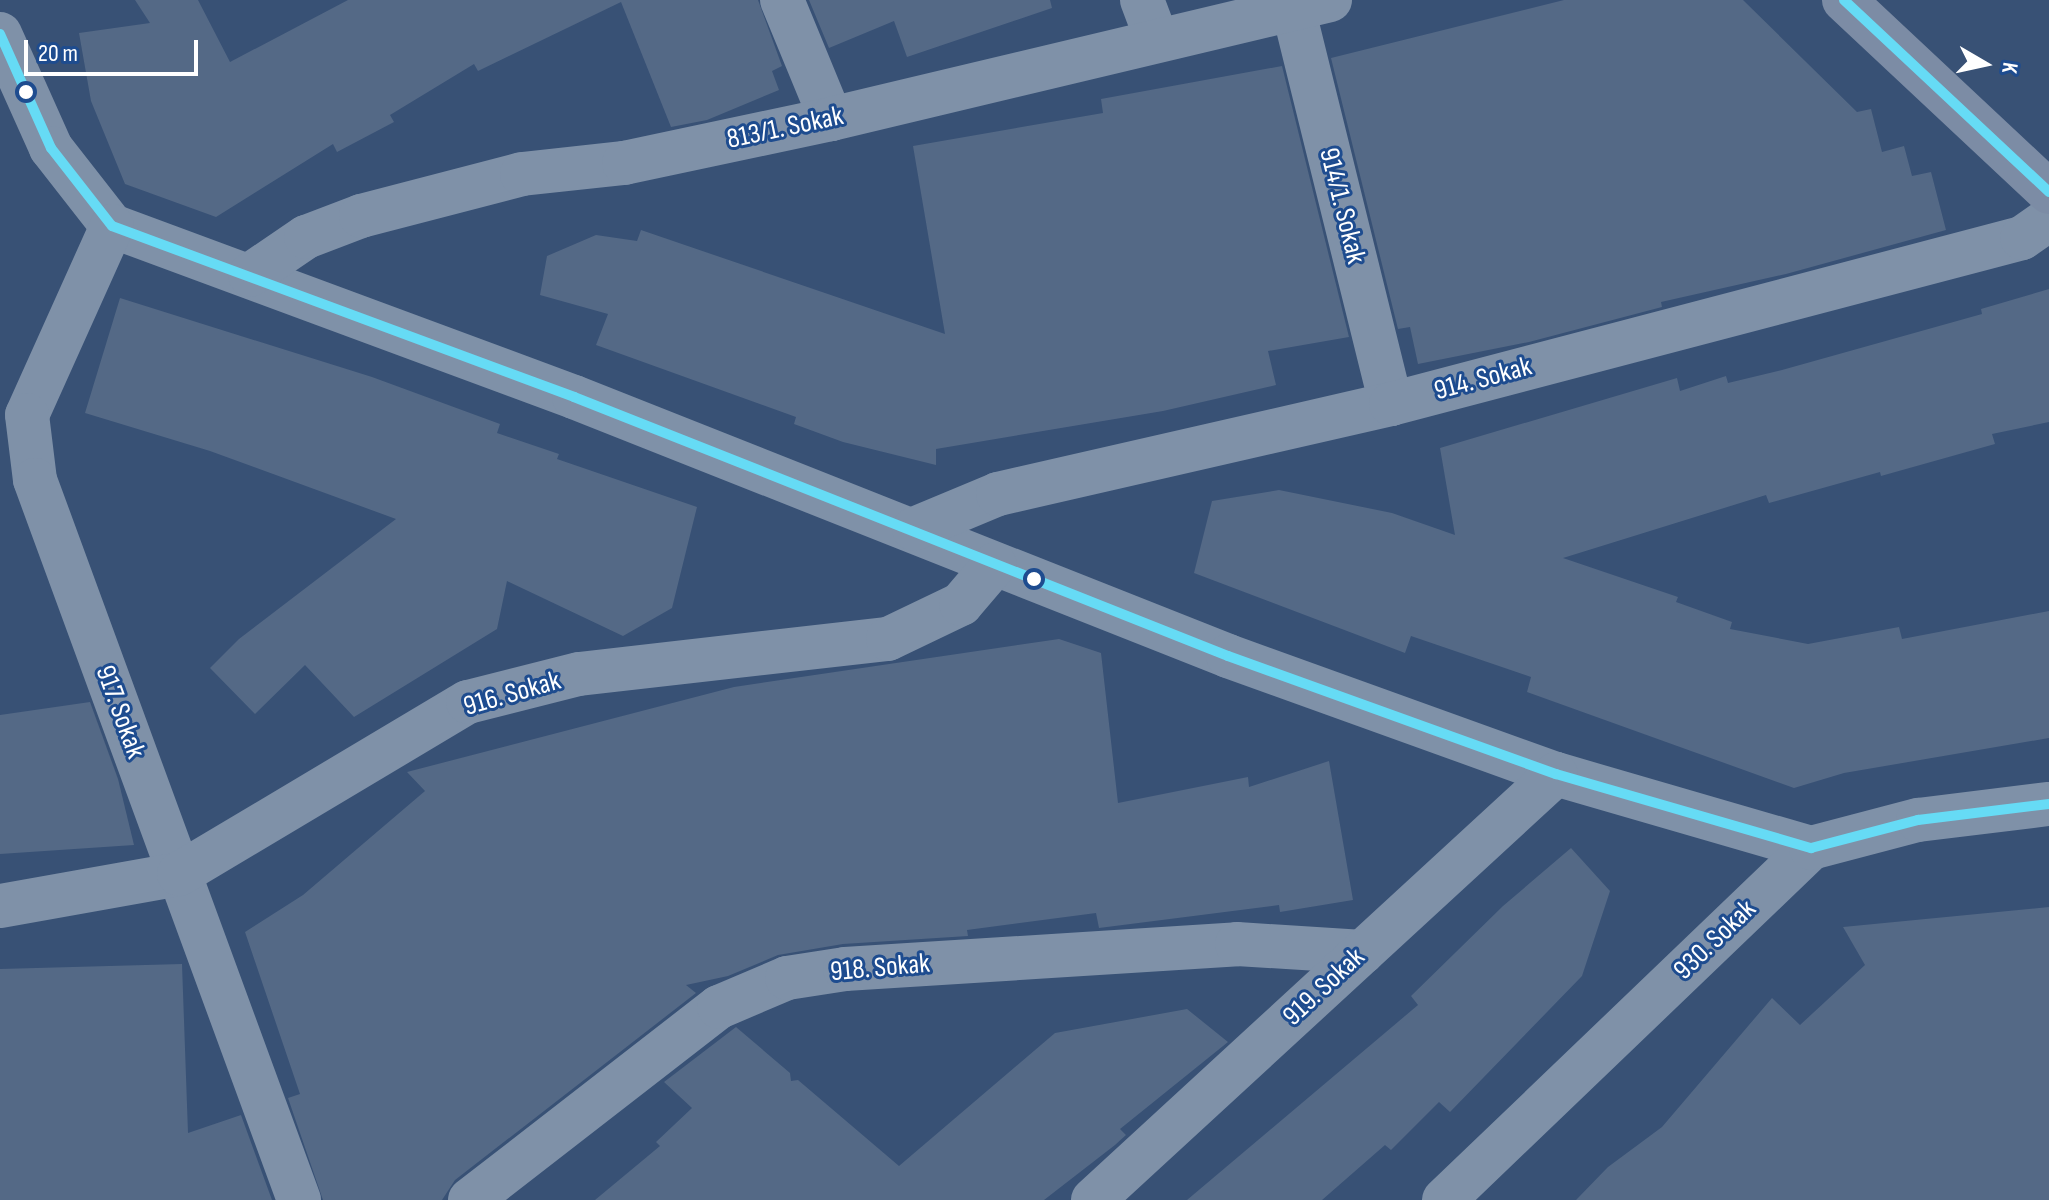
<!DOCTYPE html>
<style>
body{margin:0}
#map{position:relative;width:2049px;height:1200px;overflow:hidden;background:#385175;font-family:"Sofia Sans Condensed",sans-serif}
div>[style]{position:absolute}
.building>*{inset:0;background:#546986}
.street>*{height:44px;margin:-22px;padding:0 22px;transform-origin:22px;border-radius:22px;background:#7f91a8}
.secondary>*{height:44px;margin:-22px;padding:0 22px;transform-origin:22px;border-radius:22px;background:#7c8ca5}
.bus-1>*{height:10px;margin:-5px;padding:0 5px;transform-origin:5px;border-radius:5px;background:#66dbf5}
.dots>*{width:22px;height:22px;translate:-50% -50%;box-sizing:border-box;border:4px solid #1e4c8f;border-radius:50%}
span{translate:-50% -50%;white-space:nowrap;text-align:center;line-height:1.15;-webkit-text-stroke:6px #1e4c8f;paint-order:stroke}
.street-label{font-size:28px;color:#fff}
.north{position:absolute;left:1945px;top:24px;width:80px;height:80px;-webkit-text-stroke:6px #1e4c8f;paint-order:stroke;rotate:99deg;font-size:22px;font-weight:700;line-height:32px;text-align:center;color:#fff}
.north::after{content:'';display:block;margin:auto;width:28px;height:36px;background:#fff;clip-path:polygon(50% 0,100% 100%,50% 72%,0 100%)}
.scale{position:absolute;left:24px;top:40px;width:174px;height:36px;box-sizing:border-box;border:4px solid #fff;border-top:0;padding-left:10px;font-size:24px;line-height:28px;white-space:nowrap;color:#fff;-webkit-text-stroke:6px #1e4c8f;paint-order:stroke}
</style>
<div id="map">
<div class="building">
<i style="clip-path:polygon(135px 0,198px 0,230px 62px,348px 0,758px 0,782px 66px,772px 71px,779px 90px,707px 120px,671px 127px,621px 2px,478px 71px,474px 64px,390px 115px,394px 122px,337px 152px,333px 144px,216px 217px,125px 184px,91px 101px,79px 33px,150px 23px)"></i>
<i style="clip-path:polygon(809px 0,1050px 0,1052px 8px,907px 57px,894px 21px,829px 48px)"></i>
<i style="clip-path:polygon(1564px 0,1743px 0,1857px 112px,1871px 109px,1882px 152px,1904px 146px,1912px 176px,1931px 172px,1946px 230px,1786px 274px,1661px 302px,1662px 307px,1529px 342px,1418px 364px,1410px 327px,1398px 329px,1331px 58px)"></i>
<i style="clip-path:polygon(1282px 66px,1349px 337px,1268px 351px,1276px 385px,1163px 411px,936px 449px,936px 465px,843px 442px,794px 424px,796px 417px,596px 345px,608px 314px,540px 295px,547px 256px,596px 235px,637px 241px,641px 230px,945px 334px,913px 146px,1103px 113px,1101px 99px)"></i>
<i style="clip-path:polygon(2049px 289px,2049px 422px,1992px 434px,1995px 444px,1881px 476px,1880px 472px,1769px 503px,1766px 495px,1563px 558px,1678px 597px,1676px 602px,1732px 622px,1730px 629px,1808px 644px,1899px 627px,1902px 639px,2049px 611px,2049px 738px,1844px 773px,1794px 788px,1527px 692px,1531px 677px,1411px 636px,1405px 653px,1194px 573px,1212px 501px,1279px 490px,1392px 513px,1455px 535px,1440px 448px,1677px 378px,1680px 391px,1726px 376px,1728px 383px,1782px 370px,1982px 314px,1981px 309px)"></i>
<i style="clip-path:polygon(120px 298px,372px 377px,500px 424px,497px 433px,559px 454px,557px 459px,697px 507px,672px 608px,623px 636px,507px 581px,497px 629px,354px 717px,305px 665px,255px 714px,210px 668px,239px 639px,396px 519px,210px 451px,85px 413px)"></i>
<i style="clip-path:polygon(1059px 639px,1101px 653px,1118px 803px,1248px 777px,1249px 787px,1329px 761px,1353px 900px,1280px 912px,1279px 905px,1099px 928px,1096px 913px,967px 930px,968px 936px,843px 944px,778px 955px,728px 976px,686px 985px,696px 993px,455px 1180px,442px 1200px,323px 1200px,288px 1098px,300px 1094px,245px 932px,303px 895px,425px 791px,407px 772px,734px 687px)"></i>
<i style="clip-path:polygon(90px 702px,118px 779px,134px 845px,0 854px,0 715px)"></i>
<i style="clip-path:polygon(1571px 848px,1610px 891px,1582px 976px,1450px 1112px,1439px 1102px,1391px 1150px,1385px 1145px,1322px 1200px,1187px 1200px,1418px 1005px,1411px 996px,1503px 906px)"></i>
<i style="clip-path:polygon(2049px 907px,2049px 1200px,1576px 1200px,1608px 1167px,1662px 1127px,1772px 998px,1800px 1025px,1865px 965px,1843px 927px)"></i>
<i style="clip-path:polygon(182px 964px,188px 1133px,241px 1115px,272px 1200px,0 1200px,0 969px)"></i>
<i style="clip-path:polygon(1187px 1009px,1228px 1042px,1120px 1129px,1126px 1135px,1115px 1145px,1044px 1200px,595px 1200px,660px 1146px,656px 1142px,692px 1108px,664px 1082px,736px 1027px,790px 1073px,791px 1081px,798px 1080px,899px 1166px,1055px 1033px)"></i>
</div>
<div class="street">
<i style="left:782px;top:0;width:129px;rotate:67.6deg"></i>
<i style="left:1142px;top:0;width:43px;rotate:69.4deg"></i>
<i style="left:1293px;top:8px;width:408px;rotate:76.1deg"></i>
<i style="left:0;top:34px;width:125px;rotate:65.9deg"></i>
<i style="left:51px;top:148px;width:99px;rotate:52deg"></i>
<i style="left:112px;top:226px;width:493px;rotate:20.3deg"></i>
<i style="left:574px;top:397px;width:703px;rotate:21.6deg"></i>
<i style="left:1228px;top:656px;width:349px;rotate:19.8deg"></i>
<i style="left:1556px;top:774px;width:266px;rotate:16.2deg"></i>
<i style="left:112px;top:226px;width:207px;rotate:114.2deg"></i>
<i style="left:27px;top:415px;width:65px;rotate:83deg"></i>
<i style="left:35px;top:480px;width:767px;rotate:69.86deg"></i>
<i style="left:250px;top:275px;width:68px;rotate:-34.2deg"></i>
<i style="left:306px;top:237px;width:59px;rotate:-20.9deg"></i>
<i style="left:361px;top:216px;width:166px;rotate:-14.6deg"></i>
<i style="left:522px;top:174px;width:103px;rotate:-6.2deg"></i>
<i style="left:624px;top:163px;width:212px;rotate:-12deg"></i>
<i style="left:831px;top:119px;width:513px;rotate:-13.41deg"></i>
<i style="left:914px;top:529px;width:91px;rotate:-22.6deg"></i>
<i style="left:998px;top:494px;width:403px;rotate:-12.9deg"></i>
<i style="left:1391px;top:404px;width:652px;rotate:-14.74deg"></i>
<i style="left:2022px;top:238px;width:33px;rotate:-35deg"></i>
<i style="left:0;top:906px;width:182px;rotate:-10.1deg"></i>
<i style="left:179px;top:874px;width:336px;rotate:-30.8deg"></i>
<i style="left:468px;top:702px;width:114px;rotate:-14.2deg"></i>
<i style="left:579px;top:674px;width:311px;rotate:-6.5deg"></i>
<i style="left:888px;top:639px;width:81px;rotate:-25.6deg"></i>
<i style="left:961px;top:604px;width:52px;rotate:-49.6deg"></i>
<i style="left:470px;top:1200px;width:315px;rotate:-37.8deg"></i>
<i style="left:719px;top:1007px;width:74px;rotate:-23.1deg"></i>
<i style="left:787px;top:978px;width:59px;rotate:-8.8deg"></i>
<i style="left:845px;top:969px;width:393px;rotate:-3.6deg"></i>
<i style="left:1237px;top:944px;width:126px;rotate:3.6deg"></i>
<i style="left:1093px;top:1200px;width:629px;rotate:-42.62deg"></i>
<i style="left:1444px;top:1200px;width:509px;rotate:-43.8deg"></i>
<i style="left:1811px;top:848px;width:111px;rotate:-14.7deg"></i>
<i style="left:1918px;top:820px;width:132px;rotate:-7deg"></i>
</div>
<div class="secondary">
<i style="left:1844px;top:0;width:281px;rotate:43.1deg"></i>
</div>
<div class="bus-1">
<i style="left:1844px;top:0;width:281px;rotate:43.1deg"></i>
<i style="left:0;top:34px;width:125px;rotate:65.9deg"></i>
<i style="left:51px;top:148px;width:99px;rotate:52deg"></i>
<i style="left:112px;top:226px;width:493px;rotate:20.3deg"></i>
<i style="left:574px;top:397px;width:703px;rotate:21.6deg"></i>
<i style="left:1228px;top:656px;width:349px;rotate:19.8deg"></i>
<i style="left:1556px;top:774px;width:266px;rotate:16.2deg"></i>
<i style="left:1811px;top:848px;width:111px;rotate:-14.7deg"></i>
<i style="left:1918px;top:820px;width:132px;rotate:-7deg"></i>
</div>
<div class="dots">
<i style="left:26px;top:92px;background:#fff"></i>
<i style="left:1034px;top:579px;background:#fff"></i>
</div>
<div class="street-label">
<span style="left:785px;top:128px;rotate:-12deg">813/1. Sokak</span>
<span style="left:1342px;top:206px;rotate:76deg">914/1. Sokak</span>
<span style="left:1483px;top:379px;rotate:-15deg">914. Sokak</span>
<span style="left:512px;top:694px;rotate:-16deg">916. Sokak</span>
<span style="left:120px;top:712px;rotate:70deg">917. Sokak</span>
<span style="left:1715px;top:940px;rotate:-44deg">930. Sokak</span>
<span style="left:880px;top:968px;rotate:-5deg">918. Sokak</span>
<span style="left:1324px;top:987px;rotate:-43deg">919. Sokak</span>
</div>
<div class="north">K</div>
<div class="scale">20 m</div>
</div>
